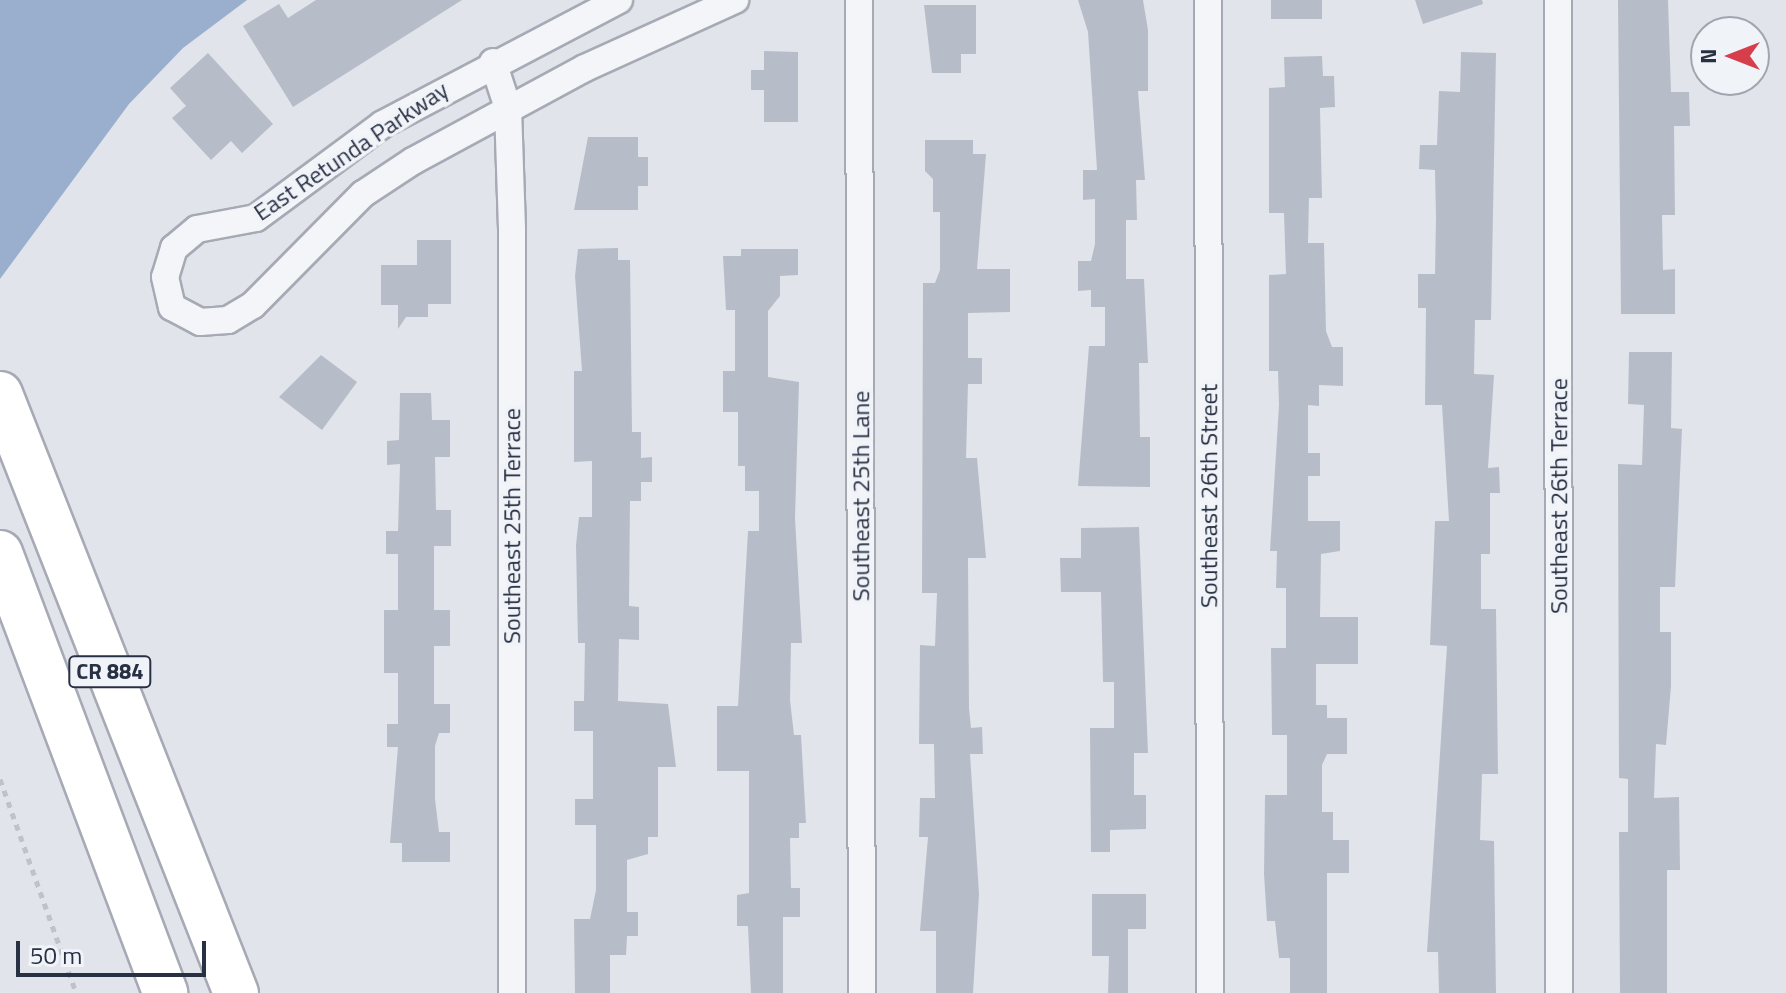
<!DOCTYPE html>
<style>
body{margin:0}
#map{position:relative;width:1786px;height:993px;overflow:hidden;background:#e1e4ea;font-family:"Titillium Web",sans-serif}
div>[style]{position:absolute}
.water>*{inset:0;background:#99afcd}
.building>*{inset:0;background:#b7bdc8;transform-origin:0 0}
.path>*{height:5px;margin-top:-2.5px;transform-origin:0;background:repeating-linear-gradient(90deg,#bfc2c9 0 6px,transparent 0 12px)}
.roads{filter:drop-shadow(2px 0 #a6aab5) drop-shadow(-2px 0 #a6aab5) drop-shadow(0 2px #a6aab5) drop-shadow(0 -2px #a6aab5)}
.street>*{height:26px;margin:-13px;padding:0 13px;transform-origin:13px;border-radius:13px;background:#f4f5f8}
.highway>*{height:44px;margin:-22px;padding:0 22px;transform-origin:22px;border-radius:22px;background:#fff}
span{translate:-50% -50%;white-space:nowrap;text-align:center;line-height:1.15;-webkit-text-stroke:7px #f0f3f8;paint-order:stroke}
.shield-label span{padding:2px 6px;background:#f0f3f8;border:2px solid;border-radius:6px;-webkit-text-stroke-width:0}
.shield-label{font-size:22px;color:#283043;font-weight:700}
.street-label{font-size:24px;color:#283043}
.north{position:absolute;left:1690px;top:16px;width:80px;height:80px;box-sizing:border-box;background:#f0f3f8;border:2px solid #a0a5b0;border-radius:50%;rotate:270deg;font-size:22px;font-weight:700;line-height:32px;text-align:center;color:#283043}
.north::after{content:'';display:block;margin:auto;width:28px;height:36px;background:#d73e4c;clip-path:polygon(50% 0,100% 100%,50% 72%,0 100%)}
.scale{position:absolute;left:16px;top:941px;width:190px;height:36px;box-sizing:border-box;border:4px solid #283043;border-top:0;padding-left:10px;font-size:24px;line-height:28px;white-space:nowrap;color:#283043;-webkit-text-stroke:6px #f0f3f8;paint-order:stroke}
</style>
<div id="map">
<div class="water">
<i style="clip-path:polygon(0 0,247px 0,183px 48px,129px 104px,0 279px)"></i>
</div>
<div class="building">
<i style="clip-path:polygon(316px 0,462px 0,293px 107px,243px 26px,279px 4px,288px 18px)"></i>
<i style="clip-path:polygon(1078px 0,1143px 0,1148px 30px,1148px 91px,1138px 91px,1145px 180px,1136px 180px,1137px 220px,1126px 220px,1126px 279px,1144px 279px,1148px 363px,1139px 363px,1140px 437px,1150px 437px,1150px 487px,1078px 486px,1089px 346px,1105px 346px,1105px 307px,1091px 307px,1091px 290px,1078px 291px,1078px 261px,1091px 261px,1095px 244px,1095px 199px,1083px 200px,1083px 170px,1097px 170px,1088px 32px)"></i>
<i style="left:1271px;top:0;width:51px;height:19px"></i>
<i style="clip-path:polygon(1415px 0,1482px 0,1483px 4px,1423px 24px)"></i>
<i style="clip-path:polygon(1618px 0,1668px 0,1671px 92px,1689px 92px,1690px 126px,1674px 126px,1675px 215px,1662px 215px,1663px 270px,1675px 269px,1675px 314px,1621px 314px)"></i>
<i style="clip-path:polygon(924px 5px,976px 5px,976px 54px,961px 54px,961px 73px,932px 73px)"></i>
<i style="clip-path:polygon(764px 51px,798px 52px,798px 122px,764px 122px,764px 90px,751px 90px,751px 70px,764px 70px)"></i>
<i style="clip-path:polygon(1461px 52px,1496px 53px,1491px 320px,1475px 320px,1474px 374px,1494px 375px,1488px 468px,1499px 467px,1500px 493px,1490px 493px,1490px 554px,1481px 554px,1481px 609px,1496px 609px,1498px 774px,1482px 774px,1480px 840px,1494px 841px,1496px 993px,1439px 993px,1438px 952px,1427px 952px,1447px 646px,1430px 645px,1435px 521px,1449px 521px,1442px 405px,1425px 405px,1426px 308px,1418px 308px,1418px 274px,1435px 274px,1436px 218px,1435px 170px,1419px 169px,1420px 145px,1437px 145px,1439px 91px,1460px 92px)"></i>
<i style="clip-path:polygon(208px 53px,273px 124px,242px 153px,231px 141px,211px 160px,172px 118px,186px 106px,170px 88px)"></i>
<i style="clip-path:polygon(1322px 56px,1323px 76px,1334px 76px,1335px 107px,1320px 108px,1322px 198px,1309px 198px,1308px 243px,1324px 243px,1326px 331px,1332px 347px,1343px 347px,1343px 386px,1319px 385px,1319px 406px,1308px 405px,1308px 453px,1320px 453px,1320px 476px,1308px 476px,1308px 521px,1340px 521px,1340px 551px,1321px 554px,1320px 617px,1358px 617px,1358px 664px,1316px 664px,1316px 705px,1327px 705px,1327px 718px,1347px 718px,1347px 754px,1327px 754px,1322px 765px,1322px 812px,1333px 812px,1333px 840px,1349px 840px,1349px 873px,1327px 873px,1327px 993px,1290px 993px,1290px 958px,1279px 958px,1275px 921px,1267px 921px,1264px 874px,1265px 795px,1287px 795px,1287px 735px,1272px 735px,1271px 648px,1286px 648px,1286px 588px,1276px 588px,1277px 551px,1270px 551px,1279px 405px,1278px 371px,1269px 371px,1269px 275px,1286px 274px,1284px 213px,1269px 213px,1269px 88px,1285px 87px,1284px 57px)"></i>
<i style="clip-path:polygon(588px 137px,638px 137px,638px 157px,648px 157px,648px 186px,638px 186px,638px 210px,574px 210px)"></i>
<i style="clip-path:polygon(925px 140px,973px 140px,973px 154px,986px 154px,977px 269px,1010px 269px,1010px 312px,968px 313px,968px 358px,982px 358px,982px 384px,968px 384px,966px 458px,977px 458px,986px 558px,968px 558px,969px 708px,971px 728px,982px 727px,983px 754px,970px 754px,979px 894px,973px 993px,936px 993px,936px 931px,920px 931px,928px 837px,919px 837px,920px 798px,935px 798px,934px 744px,919px 744px,920px 645px,935px 646px,937px 593px,922px 593px,923px 283px,935px 283px,940px 270px,940px 212px,933px 212px,933px 179px,925px 171px)"></i>
<i style="clip-path:polygon(417px 240px,451px 240px,451px 304px,428px 304px,428px 317px,406px 317px,398px 329px,398px 305px,381px 305px,381px 265px,417px 265px)"></i>
<i style="clip-path:polygon(618px 248px,618px 260px,630px 260px,632px 432px,641px 432px,641px 458px,652px 457px,652px 482px,641px 482px,641px 501px,630px 501px,629px 606px,639px 607px,639px 640px,619px 639px,618px 701px,668px 704px,676px 767px,658px 767px,658px 837px,648px 837px,648px 854px,627px 860px,627px 912px,638px 912px,638px 936px,627px 936px,626px 955px,610px 955px,610px 993px,575px 993px,574px 919px,590px 919px,596px 890px,596px 825px,575px 825px,575px 799px,593px 799px,593px 731px,574px 731px,574px 701px,584px 701px,585px 643px,578px 643px,576px 545px,579px 517px,592px 517px,592px 461px,574px 462px,574px 371px,582px 371px,575px 276px,578px 249px)"></i>
<i style="clip-path:polygon(741px 249px,798px 249px,798px 275px,780px 276px,780px 296px,768px 311px,768px 377px,799px 382px,795px 518px,802px 643px,791px 643px,790px 700px,794px 735px,801px 735px,806px 823px,799px 823px,799px 838px,790px 838px,791px 888px,800px 888px,800px 917px,783px 917px,783px 993px,751px 993px,748px 926px,737px 926px,737px 895px,749px 893px,749px 771px,717px 771px,717px 706px,738px 706px,748px 531px,759px 531px,759px 491px,745px 491px,745px 466px,738px 466px,738px 412px,723px 412px,723px 371px,735px 371px,735px 310px,726px 310px,723px 256px,741px 256px)"></i>
<i style="clip-path:polygon(1629px 352px,1672px 352px,1671px 428px,1682px 429px,1675px 587px,1660px 587px,1660px 632px,1671px 632px,1671px 686px,1666px 745px,1656px 744px,1654px 798px,1679px 797px,1680px 870px,1667px 870px,1667px 993px,1620px 993px,1619px 832px,1628px 832px,1628px 779px,1619px 778px,1618px 464px,1642px 465px,1644px 405px,1628px 404px)"></i>
<i style="clip-path:polygon(321px 355px,357px 382px,322px 430px,279px 397px)"></i>
<i style="clip-path:polygon(400px 393px,431px 393px,432px 420px,450px 420px,450px 457px,435px 457px,436px 510px,451px 510px,451px 546px,434px 546px,434px 610px,450px 610px,450px 646px,434px 646px,434px 704px,450px 704px,450px 733px,439px 733px,435px 746px,435px 799px,439px 832px,450px 832px,450px 862px,402px 862px,402px 843px,390px 843px,398px 747px,387px 747px,387px 724px,398px 724px,398px 673px,384px 673px,384px 610px,398px 610px,398px 554px,386px 554px,386px 531px,398px 531px,400px 464px,387px 465px,387px 441px,399px 440px)"></i>
<i style="clip-path:polygon(1139px 527px,1148px 753px,1134px 753px,1134px 795px,1146px 795px,1146px 829px,1110px 830px,1110px 852px,1091px 852px,1090px 728px,1114px 728px,1114px 682px,1103px 682px,1101px 592px,1061px 592px,1060px 558px,1081px 558px,1081px 528px)"></i>
<i style="clip-path:polygon(1092px 894px,1146px 894px,1146px 929px,1128px 929px,1128px 993px,1108px 993px,1109px 956px,1092px 956px)"></i>
</div>
<div class="path">
<i style="left:0;top:779px;width:227px;rotate:70.4deg"></i>
</div>
<div class="roads">
<div class="street">
<i style="left:619px;top:0;width:267px;rotate:152.3deg"></i>
<i style="left:383px;top:124px;width:158px;rotate:143.5deg"></i>
<i style="left:256px;top:218px;width:60px;rotate:169.4deg"></i>
<i style="left:197px;top:229px;width:30px;rotate:140deg"></i>
<i style="left:174px;top:248px;width:30px;rotate:107deg"></i>
<i style="left:165px;top:277px;width:31px;rotate:77deg"></i>
<i style="left:172px;top:307px;width:32px;rotate:28deg"></i>
<i style="left:200px;top:322px;width:28px;rotate:-4deg"></i>
<i style="left:228px;top:320px;width:29px;rotate:-31deg"></i>
<i style="left:253px;top:305px;width:156px;rotate:-45.3deg"></i>
<i style="left:363px;top:194px;width:60px;rotate:-33.4deg"></i>
<i style="left:413px;top:161px;width:196px;rotate:-28.4deg"></i>
<i style="left:585px;top:68px;width:165px;rotate:-24.4deg"></i>
<i style="left:859px;top:0;width:993px;rotate:89.83deg"></i>
<i style="left:1208px;top:0;width:993px;rotate:89.88deg"></i>
<i style="left:1558px;top:0;width:993px;rotate:89.94deg"></i>
<i style="left:493px;top:62px;width:48px;rotate:71.9deg"></i>
<i style="left:508px;top:108px;width:121px;rotate:88.1deg"></i>
<i style="left:512px;top:229px;width:764px;rotate:90deg"></i>
</div>
<div class="highway">
<i style="left:0;top:394px;width:644px;rotate:68.5deg"></i>
<i style="left:0;top:553px;width:470px;rotate:69.4deg"></i>
</div>
</div>
<div class="shield-label">
<span style="left:110px;top:672px">CR 884</span>
</div>
<div class="street-label">
<span style="left:351px;top:151px;rotate:-34deg">East Retunda Parkway</span>
<span style="left:861px;top:496px;rotate:-90deg">Southeast 25th Lane</span>
<span style="left:1209px;top:496px;rotate:-90deg">Southeast 26th Street</span>
<span style="left:1559px;top:496px;rotate:-90deg">Southeast 26th Terrace</span>
<span style="left:512px;top:526px;rotate:-90deg">Southeast 25th Terrace</span>
</div>
<div class="north">N</div>
<div class="scale">50 m</div>
</div>
